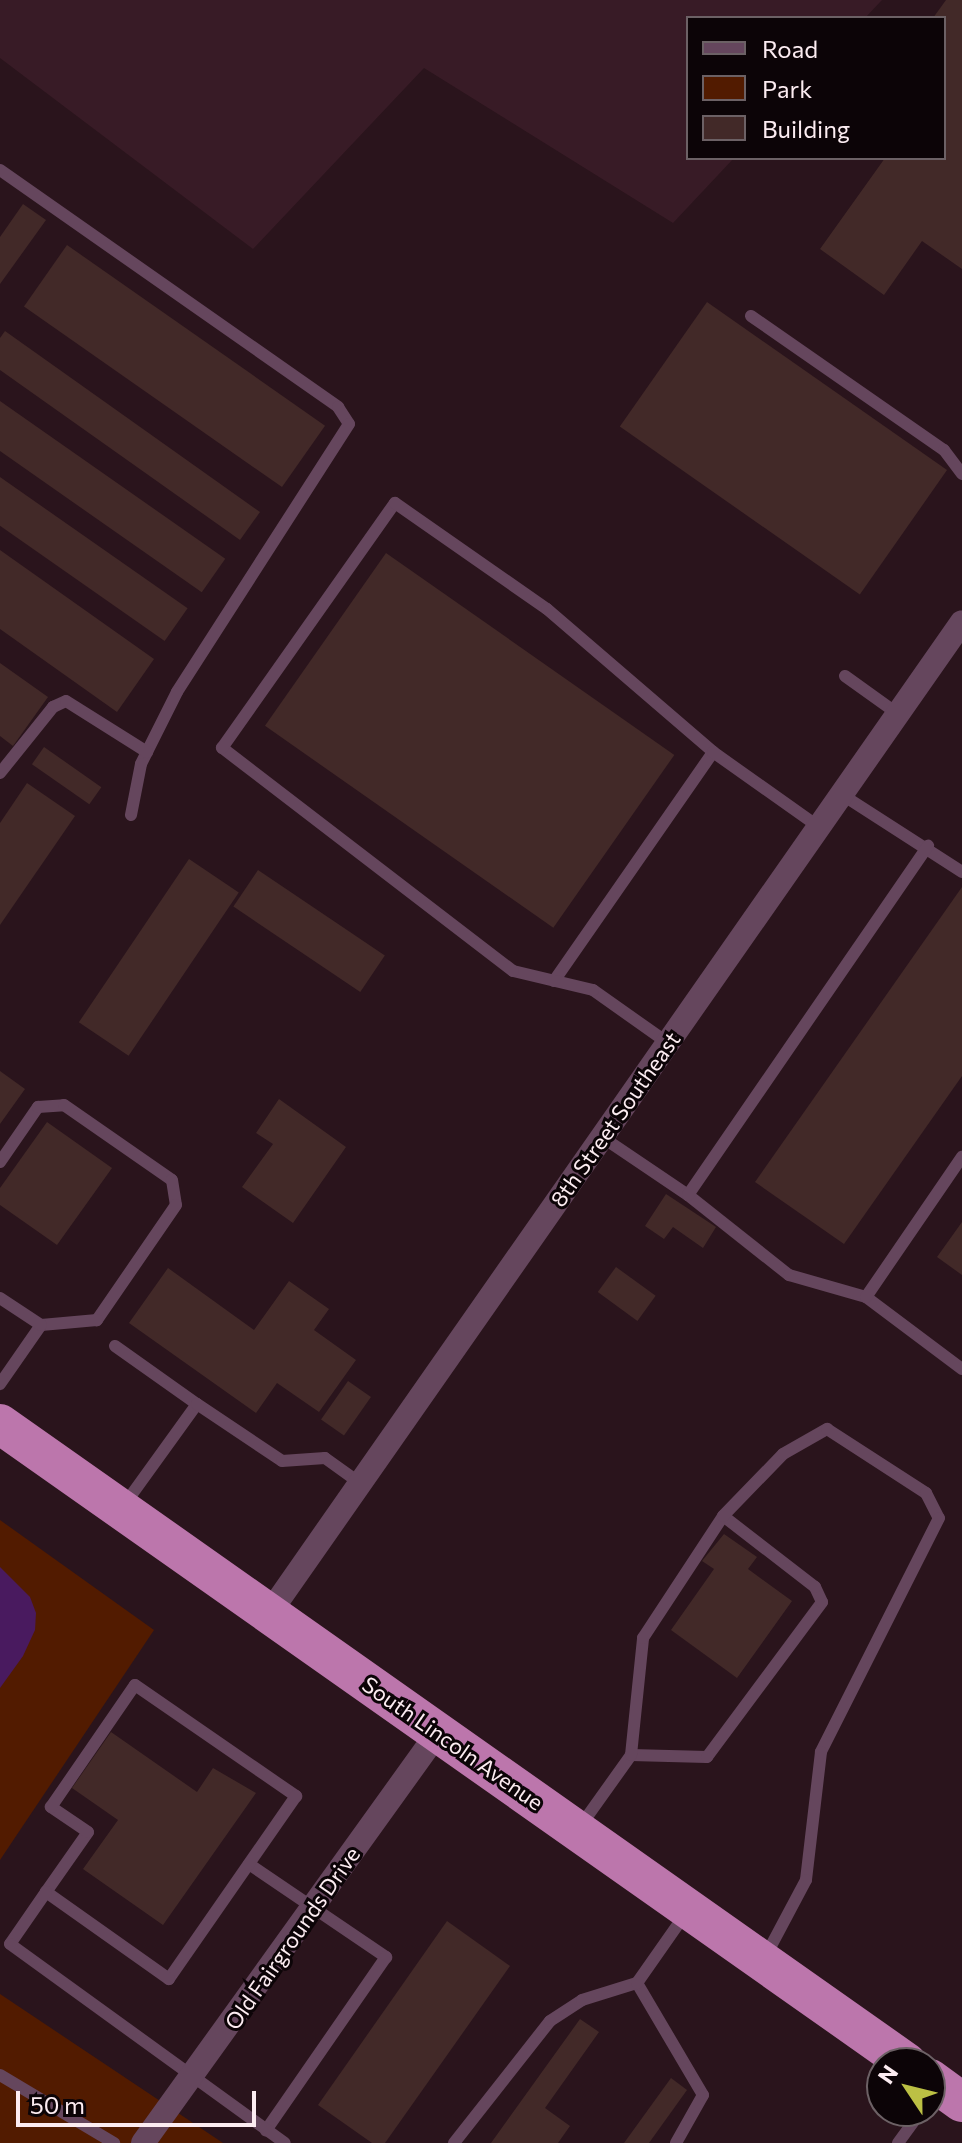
<!DOCTYPE html>
<style>
body{margin:0}
#map{position:relative;width:962px;height:2143px;overflow:hidden;background:#2a141c;font-family:Commissioner,sans-serif}
div>[style]{position:absolute}
.built>*{inset:0;background:#381b26}
.green>*{inset:0;background:#521b00}
.water>*{inset:0;background:#491a5f}
.building>*{inset:0;background:#422928;transform-origin:0 0}
.service>*{height:12px;margin:-6px;padding:0 6px;transform-origin:6px;border-radius:6px;background:#65465d}
.minor>*{height:24px;margin:-12px;padding:0 12px;transform-origin:12px;border-radius:12px;background:#65465d}
.trunk>*{height:40px;margin:-20px;padding:0 20px;transform-origin:20px;border-radius:20px;background:#bc76ac}
span{translate:-50% -50%;white-space:nowrap;text-align:center;line-height:1.15;-webkit-text-stroke:6px #0c0407;paint-order:stroke}
.street-label{font-size:22px;color:#fcecf1}
.legend{position:absolute;left:686px;top:16px;width:260px;height:144px;box-sizing:border-box;background:#0c0407;border:2px solid #6c6165;margin:0;padding:10px 14px;list-style:none;font-size:24px;color:#fcecf1}
.legend li{display:flex;align-items:center;gap:16px;height:40px}
.legend b{width:40px;border:2px solid #6c6165}
.north{position:absolute;left:866px;top:2047px;width:80px;height:80px;box-sizing:border-box;background:#0c0407;border:2px solid #6c6165;border-radius:50%;rotate:305deg;font-size:22px;font-weight:700;line-height:32px;text-align:center;color:#fcecf1}
.north::after{content:'';display:block;margin:auto;width:28px;height:36px;background:#bcc044;clip-path:polygon(50% 0,100% 100%,50% 72%,0 100%)}
.scale{position:absolute;left:16px;top:2091px;width:240px;height:36px;box-sizing:border-box;border:4px solid #fcecf1;border-top:0;padding-left:10px;font-size:24px;line-height:28px;white-space:nowrap;color:#fcecf1;-webkit-text-stroke:6px #0c0407;paint-order:stroke}
</style>
<div id="map">
<div class="built">
<i style="clip-path:polygon(0 0,882px 0,865px 18px,688px 18px,688px 158px,734px 158px,673px 223px,424px 68px,253px 249px,0 58px)"></i>
</div>
<div class="green">
<i style="clip-path:polygon(0 1520px,154px 1630px,0 1860px)"></i>
<i style="clip-path:polygon(0 1994px,223px 2143px,0 2143px)"></i>
</div>
<div class="water">
<i style="clip-path:polygon(0 1567px,30px 1597px,36px 1613px,35px 1630px,23px 1656px,0 1688px)"></i>
</div>
<div class="building">
<i style="clip-path:polygon(946px 0,962px 0,962px 269px,922px 241px,884px 295px,820px 249px,885px 158px,944px 158px,944px 18px,933px 18px)"></i>
<i style="clip-path:polygon(23px 204px,46px 220px,0 284px,0 237px)"></i>
<i style="left:67px;top:245px;width:315px;height:75px;rotate:35deg"></i>
<i style="left:707px;top:302px;width:293px;height:152px;rotate:35deg"></i>
<i style="clip-path:polygon(5px 331px,260px 512px,240px 540px,0 370px,0 338px)"></i>
<i style="left:0;top:401px;width:275px;height:41px;rotate:35deg"></i>
<i style="left:0;top:477px;width:229px;height:40px;rotate:35deg"></i>
<i style="clip-path:polygon(0 550px,154px 659px,117px 712px,0 629px)"></i>
<i style="left:386px;top:553px;width:352px;height:211px;rotate:35deg"></i>
<i style="clip-path:polygon(0 663px,48px 697px,13px 746px,0 736px)"></i>
<i style="left:44px;top:747px;width:70px;height:21px;rotate:35deg"></i>
<i style="clip-path:polygon(27px 783px,75px 816px,0 925px,0 823px)"></i>
<i style="left:189px;top:859px;width:60px;height:197px;rotate:34deg"></i>
<i style="left:258px;top:870px;width:153px;height:44px;rotate:34deg"></i>
<i style="clip-path:polygon(962px 887px,962px 1076px,844px 1244px,755px 1182px)"></i>
<i style="clip-path:polygon(0 1071px,25px 1089px,0 1124px)"></i>
<i style="clip-path:polygon(279px 1099px,346px 1147px,293px 1223px,242px 1187px,273px 1144px,256px 1133px)"></i>
<i style="clip-path:polygon(47px 1122px,112px 1168px,57px 1245px,0 1205px,0 1188px)"></i>
<i style="clip-path:polygon(666px 1194px,716px 1227px,703px 1248px,673px 1227px,664px 1239px,645px 1226px)"></i>
<i style="clip-path:polygon(962px 1222px,962px 1275px,937px 1257px)"></i>
<i style="left:616px;top:1267px;width:49px;height:31px;rotate:36deg"></i>
<i style="clip-path:polygon(168px 1268px,254px 1330px,289px 1281px,329px 1309px,314px 1330px,356px 1360px,319px 1412px,277px 1383px,256px 1413px,129px 1323px)"></i>
<i style="left:348px;top:1381px;width:28px;height:47px;rotate:35deg"></i>
<i style="clip-path:polygon(724px 1534px,757px 1557px,748px 1569px,792px 1601px,737px 1678px,671px 1630px,714px 1569px,702px 1561px)"></i>
<i style="clip-path:polygon(111px 1732px,197px 1792px,213px 1768px,256px 1793px,163px 1925px,83px 1869px,118px 1820px,72px 1788px)"></i>
<i style="clip-path:polygon(447px 1921px,510px 1966px,385px 2143px,372px 2143px,318px 2105px)"></i>
<i style="clip-path:polygon(580px 2019px,599px 2032px,545px 2108px,570px 2126px,558px 2143px,491px 2143px)"></i>
<i style="clip-path:polygon(671px 2078px,687px 2090px,649px 2143px,624px 2143px)"></i>
</div>
<div class="service">
<i style="left:0;top:170px;width:413px;rotate:35deg"></i>
<i style="left:338px;top:407px;width:20px;rotate:57deg"></i>
<i style="left:349px;top:424px;width:318px;rotate:122.7deg"></i>
<i style="left:177px;top:692px;width:80px;rotate:116.6deg"></i>
<i style="left:141px;top:764px;width:52px;rotate:101.1deg"></i>
<i style="left:751px;top:316px;width:235px;rotate:34.8deg"></i>
<i style="left:944px;top:450px;width:30px;rotate:53deg"></i>
<i style="left:845px;top:676px;width:65px;rotate:35.6deg"></i>
<i style="left:0;top:773px;width:85px;rotate:-51.2deg"></i>
<i style="left:53px;top:707px;width:14px;rotate:-25deg"></i>
<i style="left:66px;top:701px;width:96px;rotate:32.2deg"></i>
<i style="left:841px;top:794px;width:144px;rotate:32.8deg"></i>
<i style="left:554px;top:981px;width:279px;rotate:-55.2deg"></i>
<i style="left:668px;top:1043px;width:92px;rotate:-144.8deg"></i>
<i style="left:593px;top:990px;width:82px;rotate:-166.6deg"></i>
<i style="left:513px;top:971px;width:367px;rotate:-142.5deg"></i>
<i style="left:222px;top:748px;width:300px;rotate:-54.8deg"></i>
<i style="left:395px;top:503px;width:185px;rotate:34.9deg"></i>
<i style="left:547px;top:609px;width:219px;rotate:40.7deg"></i>
<i style="left:713px;top:752px;width:130px;rotate:35.3deg"></i>
<i style="left:602px;top:1137px;width:104px;rotate:34deg"></i>
<i style="left:688px;top:1195px;width:129px;rotate:38.4deg"></i>
<i style="left:789px;top:1275px;width:80px;rotate:15.9deg"></i>
<i style="left:866px;top:1297px;width:120px;rotate:36.9deg"></i>
<i style="left:0;top:1162px;width:67px;rotate:-55.4deg"></i>
<i style="left:38px;top:1107px;width:26px;rotate:-4deg"></i>
<i style="left:64px;top:1105px;width:131px;rotate:34.8deg"></i>
<i style="left:172px;top:1180px;width:25px;rotate:81deg"></i>
<i style="left:176px;top:1205px;width:140px;rotate:124.5deg"></i>
<i style="left:97px;top:1320px;width:56px;rotate:174.9deg"></i>
<i style="left:41px;top:1325px;width:72px;rotate:124.8deg"></i>
<i style="left:688px;top:1195px;width:424px;rotate:-55.5deg"></i>
<i style="left:866px;top:1297px;width:170px;rotate:-55.6deg"></i>
<i style="left:0;top:1298px;width:49px;rotate:33.4deg"></i>
<i style="left:115px;top:1346px;width:100px;rotate:35.3deg"></i>
<i style="left:197px;top:1404px;width:123px;rotate:125.8deg"></i>
<i style="left:197px;top:1404px;width:102px;rotate:33.8deg"></i>
<i style="left:282px;top:1461px;width:43px;rotate:-4deg"></i>
<i style="left:325px;top:1458px;width:44px;rotate:35.8deg"></i>
<i style="left:631px;top:1755px;width:76px;rotate:1.5deg"></i>
<i style="left:707px;top:1757px;width:193px;rotate:-53.4deg"></i>
<i style="left:822px;top:1602px;width:17px;rotate:-115deg"></i>
<i style="left:815px;top:1587px;width:116px;rotate:-142.3deg"></i>
<i style="left:579px;top:1828px;width:90px;rotate:-54.5deg"></i>
<i style="left:631px;top:1755px;width:118px;rotate:-84.1deg"></i>
<i style="left:643px;top:1638px;width:146px;rotate:-56.7deg"></i>
<i style="left:723px;top:1516px;width:86px;rotate:-45.9deg"></i>
<i style="left:783px;top:1454px;width:51px;rotate:-29.6deg"></i>
<i style="left:827px;top:1429px;width:118px;rotate:32.9deg"></i>
<i style="left:926px;top:1493px;width:28px;rotate:63deg"></i>
<i style="left:939px;top:1518px;width:262px;rotate:116.8deg"></i>
<i style="left:821px;top:1752px;width:129px;rotate:96.7deg"></i>
<i style="left:806px;top:1880px;width:87px;rotate:118deg"></i>
<i style="left:249px;top:1864px;width:166px;rotate:34.2deg"></i>
<i style="left:386px;top:1957px;width:211px;rotate:124.7deg"></i>
<i style="left:46px;top:1892px;width:73px;rotate:-55deg"></i>
<i style="left:88px;top:1832px;width:45px;rotate:-146deg"></i>
<i style="left:51px;top:1807px;width:148px;rotate:-55.5deg"></i>
<i style="left:135px;top:1685px;width:196px;rotate:34.6deg"></i>
<i style="left:296px;top:1796px;width:223px;rotate:124.8deg"></i>
<i style="left:169px;top:1979px;width:151px;rotate:-144.7deg"></i>
<i style="left:46px;top:1892px;width:63px;rotate:124.7deg"></i>
<i style="left:10px;top:1944px;width:339px;rotate:35.9deg"></i>
<i style="left:637px;top:1983px;width:130px;rotate:59.5deg"></i>
<i style="left:703px;top:2095px;width:55px;rotate:119.4deg"></i>
<i style="left:0;top:2075px;width:133px;rotate:30.8deg"></i>
<i style="left:454px;top:2143px;width:155px;rotate:-51.8deg"></i>
<i style="left:550px;top:2021px;width:38px;rotate:-33deg"></i>
<i style="left:582px;top:2000px;width:58px;rotate:-17.2deg"></i>
<i style="left:637px;top:1983px;width:85px;rotate:-55deg"></i>
<i style="left:898px;top:2143px;width:39px;rotate:-54deg"></i>
</div>
<div class="minor">
<i style="left:268px;top:1615px;width:1211px;rotate:-55.05deg"></i>
<i style="left:143px;top:2143px;width:507px;rotate:-54.3deg"></i>
</div>
<div class="trunk">
<i style="left:0;top:1424px;width:1109px;rotate:35.17deg"></i>
<i style="left:930px;top:2079px;width:39px;rotate:36deg"></i>
</div>
<div class="street-label">
<span style="left:615px;top:1119px;rotate:-55deg">8th Street Southeast</span>
<span style="left:453px;top:1743px;rotate:35deg">South Lincoln Avenue</span>
<span style="left:292px;top:1938px;rotate:-55deg">Old Fairgrounds Drive</span>
</div>
<ul class="legend">
<li><b style="height:10px;background:#65465d"></b>Road</li>
<li><b style="height:22px;background:#521b00"></b>Park</li>
<li><b style="height:22px;background:#422928"></b>Building</li>
</ul>
<div class="north">N</div>
<div class="scale">50 m</div>
</div>
